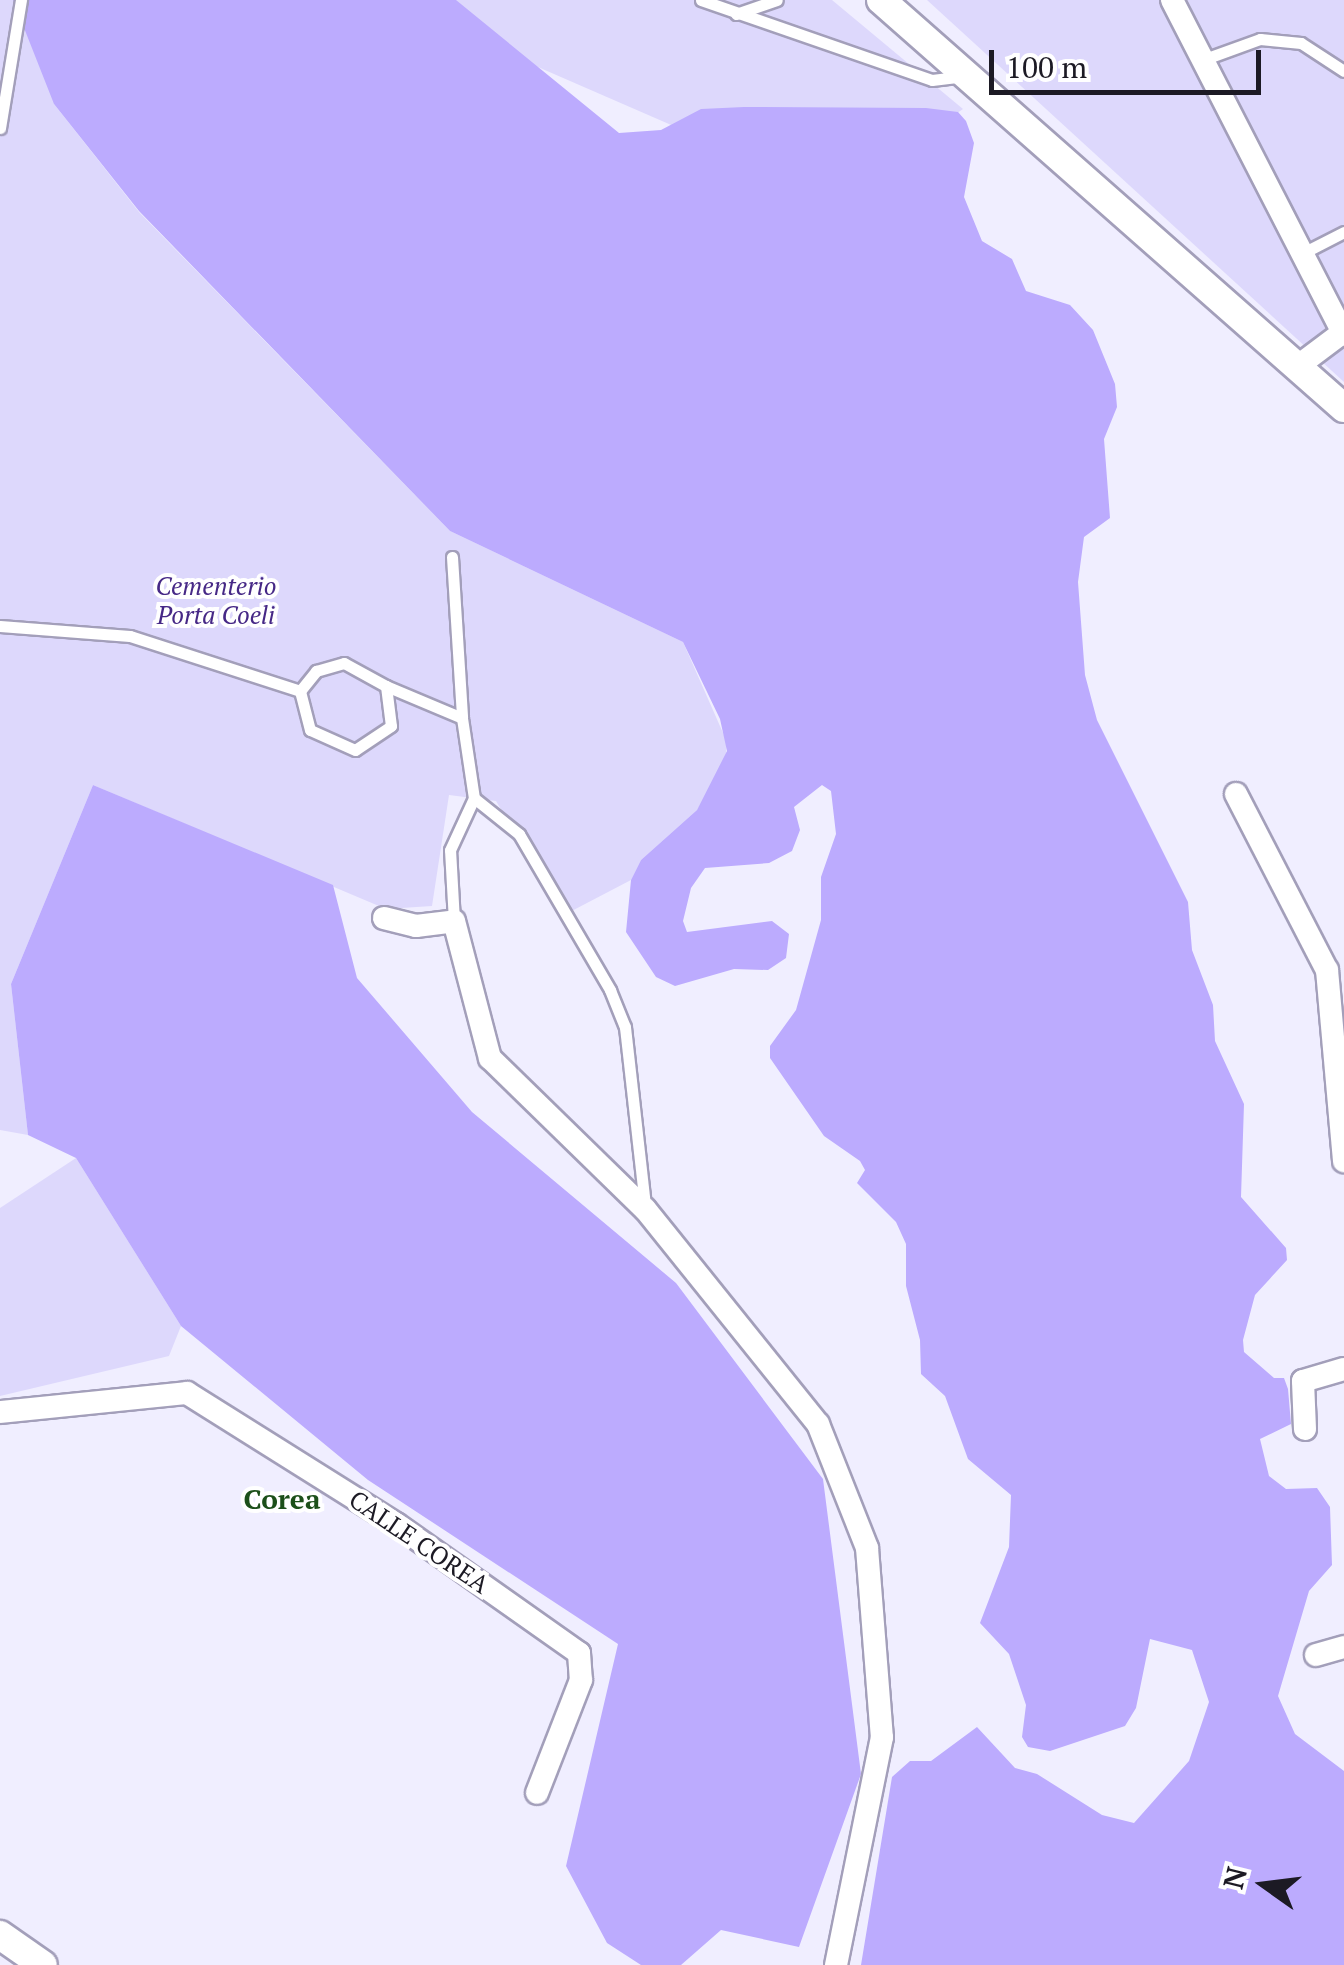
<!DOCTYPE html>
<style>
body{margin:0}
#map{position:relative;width:1344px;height:1965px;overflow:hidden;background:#f0eeff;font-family:"PT Serif",serif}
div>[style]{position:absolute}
.green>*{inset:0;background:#ddd8fc}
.forest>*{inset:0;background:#bcabfe}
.roads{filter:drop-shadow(2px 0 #a39fba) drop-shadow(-2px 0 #a39fba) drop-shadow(0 2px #a39fba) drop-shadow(0 -2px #a39fba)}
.service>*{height:11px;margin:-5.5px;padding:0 5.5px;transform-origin:5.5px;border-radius:5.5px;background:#fff}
.minor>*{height:22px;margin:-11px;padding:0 11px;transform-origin:11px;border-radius:11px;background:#fff}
.tertiary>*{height:28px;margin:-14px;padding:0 14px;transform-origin:14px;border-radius:14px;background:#fff}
span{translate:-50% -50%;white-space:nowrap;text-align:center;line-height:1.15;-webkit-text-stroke:8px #fff;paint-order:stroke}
.park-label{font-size:25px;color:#462886;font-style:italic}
.street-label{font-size:25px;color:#1c1a24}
.neighbourhood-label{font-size:28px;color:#1c4f1a;font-weight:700}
.north{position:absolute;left:1214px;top:1835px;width:100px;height:100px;-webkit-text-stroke:8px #fff;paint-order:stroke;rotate:284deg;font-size:28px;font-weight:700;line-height:40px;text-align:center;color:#1c1a24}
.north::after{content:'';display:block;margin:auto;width:35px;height:45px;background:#1c1a24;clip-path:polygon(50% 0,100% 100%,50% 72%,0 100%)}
.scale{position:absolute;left:989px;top:50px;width:272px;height:45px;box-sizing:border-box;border:5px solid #1c1a24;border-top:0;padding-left:12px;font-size:30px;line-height:35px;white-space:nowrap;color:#1c1a24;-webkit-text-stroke:8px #fff;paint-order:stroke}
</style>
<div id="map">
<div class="green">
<i style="clip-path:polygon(0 0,66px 0,54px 104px,139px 212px,450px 531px,683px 642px,727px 742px,725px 763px,697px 810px,641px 860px,631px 880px,564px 915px,496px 801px,449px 795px,432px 906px,386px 909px,93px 785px,11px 984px,28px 1135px,0 1130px)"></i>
<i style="clip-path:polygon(384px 0,832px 0,963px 109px,845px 190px,685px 131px)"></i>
<i style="clip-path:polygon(927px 0,1344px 0,1344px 382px)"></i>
<i style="clip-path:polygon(76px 1158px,181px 1326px,169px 1356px,0 1396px,0 1208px)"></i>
</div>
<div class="forest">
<i style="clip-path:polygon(13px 0,456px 0,619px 133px,661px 130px,701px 109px,744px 107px,926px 108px,958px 112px,966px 121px,974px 143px,964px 197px,982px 241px,1012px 259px,1026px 291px,1070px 305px,1093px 330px,1115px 384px,1117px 407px,1104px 439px,1110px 518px,1084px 537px,1078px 582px,1085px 675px,1097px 720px,1188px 902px,1192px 950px,1213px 1005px,1215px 1041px,1244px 1104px,1241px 1197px,1286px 1248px,1287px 1260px,1255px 1295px,1243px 1340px,1244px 1352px,1274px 1378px,1284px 1378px,1288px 1389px,1291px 1424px,1260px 1439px,1269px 1476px,1286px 1489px,1317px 1488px,1330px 1507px,1332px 1565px,1309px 1591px,1278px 1696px,1295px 1734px,1344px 1771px,1344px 1965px,861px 1965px,892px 1777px,910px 1761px,931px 1761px,977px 1727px,1015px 1768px,1037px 1774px,1102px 1815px,1134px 1823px,1189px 1761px,1209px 1702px,1192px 1650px,1150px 1639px,1136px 1708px,1125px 1726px,1050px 1751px,1028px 1747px,1022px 1737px,1026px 1705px,1009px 1654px,980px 1623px,1009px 1547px,1011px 1495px,968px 1459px,945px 1396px,921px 1374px,920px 1340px,906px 1286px,906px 1244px,896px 1222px,857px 1183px,865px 1170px,860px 1161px,824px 1136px,770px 1058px,770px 1046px,796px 1010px,821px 920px,821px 877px,836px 834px,831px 791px,822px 785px,794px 807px,800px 830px,792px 851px,769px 863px,705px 868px,691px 888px,683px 921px,687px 932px,772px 921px,789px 934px,786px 958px,768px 970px,734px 969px,675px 986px,656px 977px,626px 932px,631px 880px,641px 860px,697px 810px,727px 751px,720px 719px,683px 642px,450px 531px,139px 211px,54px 104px)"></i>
<i style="clip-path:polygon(93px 785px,333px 885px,357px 978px,472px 1112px,676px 1283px,823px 1479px,861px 1774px,799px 1947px,721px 1930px,681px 1965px,641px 1965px,607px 1943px,566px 1866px,618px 1644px,368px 1480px,181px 1326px,76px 1158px,28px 1135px,11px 984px)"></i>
</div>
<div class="roads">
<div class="service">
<i style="left:701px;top:0;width:244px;rotate:19.1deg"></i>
<i style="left:932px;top:80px;width:31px;rotate:-7deg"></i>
<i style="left:736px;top:14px;width:43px;rotate:-18.9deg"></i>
<i style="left:1202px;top:60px;width:62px;rotate:-19.9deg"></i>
<i style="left:1260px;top:39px;width:41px;rotate:5.6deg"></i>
<i style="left:1301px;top:43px;width:51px;rotate:33.1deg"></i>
<i style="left:0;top:128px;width:130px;rotate:-80.7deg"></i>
<i style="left:1301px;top:254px;width:48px;rotate:-27.1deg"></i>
<i style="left:452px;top:557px;width:161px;rotate:86.4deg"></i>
<i style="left:462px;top:718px;width:81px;rotate:81.5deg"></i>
<i style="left:474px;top:798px;width:58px;rotate:38.7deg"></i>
<i style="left:519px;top:834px;width:181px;rotate:59.7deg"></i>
<i style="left:610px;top:990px;width:40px;rotate:68deg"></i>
<i style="left:625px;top:1027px;width:180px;rotate:83.6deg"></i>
<i style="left:0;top:626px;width:130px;rotate:4.4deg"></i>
<i style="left:130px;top:636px;width:179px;rotate:17.9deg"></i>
<i style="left:344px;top:663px;width:48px;rotate:28.7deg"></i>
<i style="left:386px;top:686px;width:40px;rotate:82.9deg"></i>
<i style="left:391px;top:726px;width:43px;rotate:146.3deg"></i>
<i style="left:355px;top:750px;width:49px;rotate:-156deg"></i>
<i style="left:310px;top:730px;width:40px;rotate:-104.4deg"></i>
<i style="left:300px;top:691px;width:26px;rotate:-51deg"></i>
<i style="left:316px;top:671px;width:29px;rotate:-16deg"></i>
<i style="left:386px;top:686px;width:82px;rotate:22.8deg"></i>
<i style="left:454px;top:921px;width:71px;rotate:-93.2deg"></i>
<i style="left:450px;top:850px;width:57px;rotate:-65.2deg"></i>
</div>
<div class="minor">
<i style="left:1172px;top:0;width:376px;rotate:62.8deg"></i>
<i style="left:1298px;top:366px;width:55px;rotate:-36.9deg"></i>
<i style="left:1236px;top:794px;width:198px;rotate:62.7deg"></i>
<i style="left:1327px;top:970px;width:192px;rotate:84.9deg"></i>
<i style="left:384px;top:918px;width:33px;rotate:14deg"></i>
<i style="left:416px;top:926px;width:38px;rotate:-7deg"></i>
<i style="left:454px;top:921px;width:142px;rotate:75.3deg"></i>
<i style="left:490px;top:1058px;width:216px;rotate:44.3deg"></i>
<i style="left:645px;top:1209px;width:276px;rotate:51.2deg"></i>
<i style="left:818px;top:1424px;width:133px;rotate:68.4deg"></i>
<i style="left:867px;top:1548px;width:190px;rotate:85.5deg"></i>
<i style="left:882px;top:1737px;width:233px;rotate:101.4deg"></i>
<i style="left:0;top:1412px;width:188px;rotate:-5.8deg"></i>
<i style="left:187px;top:1393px;width:247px;rotate:32.1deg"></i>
<i style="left:396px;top:1524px;width:224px;rotate:35.2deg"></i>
<i style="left:579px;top:1653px;width:27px;rotate:86deg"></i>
<i style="left:581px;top:1680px;width:121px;rotate:111.3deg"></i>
<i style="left:1305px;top:1429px;width:48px;rotate:-92.4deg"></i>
<i style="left:1303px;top:1381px;width:43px;rotate:-16.3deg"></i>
<i style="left:1316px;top:1655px;width:29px;rotate:-16deg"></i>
</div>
<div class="tertiary">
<i style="left:881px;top:0;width:617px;rotate:41.39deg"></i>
<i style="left:0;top:1935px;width:52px;rotate:34.9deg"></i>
</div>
</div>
<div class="park-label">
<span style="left:216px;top:601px">Cementerio<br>Porta Coeli</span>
</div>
<div class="street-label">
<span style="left:419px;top:1542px;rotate:34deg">CALLE COREA</span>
</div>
<div class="neighbourhood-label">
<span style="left:282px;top:1499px">Corea</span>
</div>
<div class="north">N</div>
<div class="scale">100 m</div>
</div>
